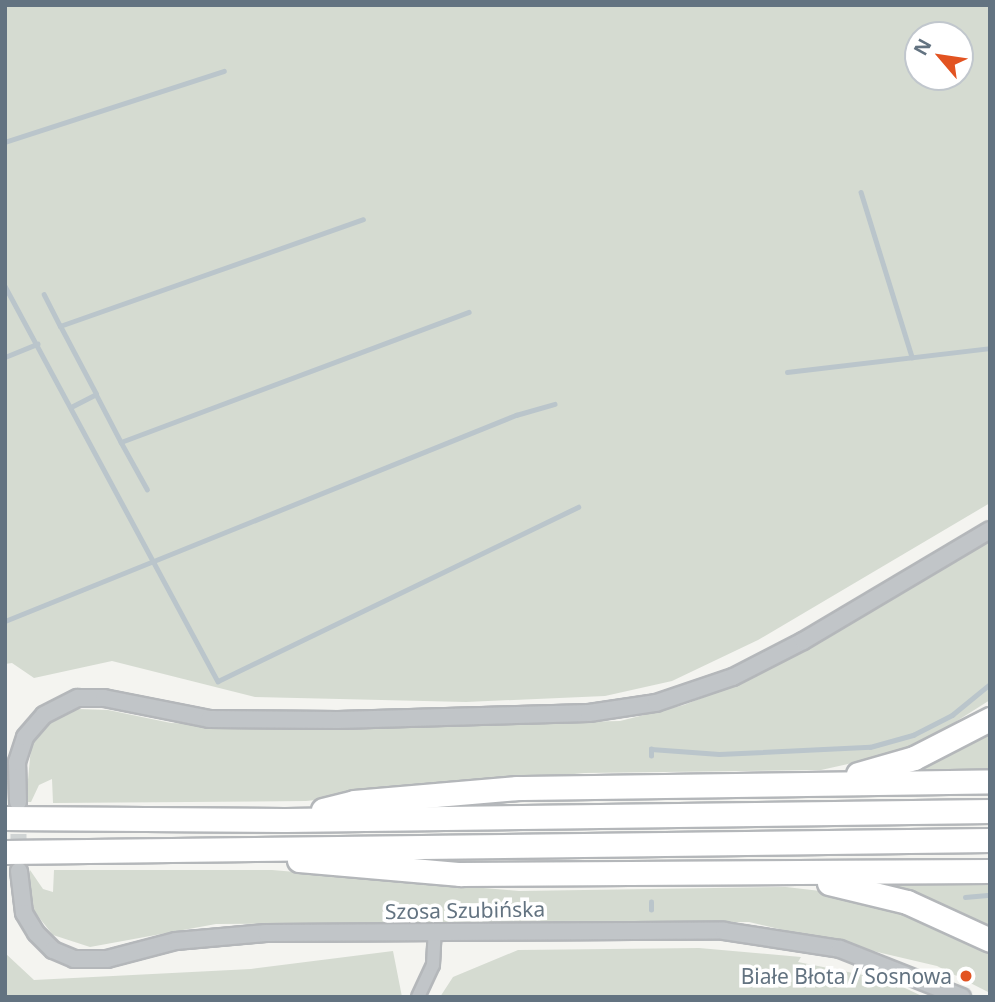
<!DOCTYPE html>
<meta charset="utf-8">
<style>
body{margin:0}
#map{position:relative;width:995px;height:1002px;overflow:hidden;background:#f4f4f0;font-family:"Noto Sans",sans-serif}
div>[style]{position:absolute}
.green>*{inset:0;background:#d5dbd1}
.stream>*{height:4.5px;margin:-2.25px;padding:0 2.25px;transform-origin:2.25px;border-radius:2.25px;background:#bac5cb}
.tertiary-tunnel>*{height:16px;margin-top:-8px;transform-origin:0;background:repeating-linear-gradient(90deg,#d0d4d4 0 16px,transparent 0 24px)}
.roads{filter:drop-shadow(2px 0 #b4b7ba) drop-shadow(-2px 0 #b4b7ba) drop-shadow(0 2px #b4b7ba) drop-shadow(0 -2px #b4b7ba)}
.minor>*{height:12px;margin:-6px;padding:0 6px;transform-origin:6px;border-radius:6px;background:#c1c5c8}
.tertiary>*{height:16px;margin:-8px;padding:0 8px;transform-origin:8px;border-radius:8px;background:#c1c5c8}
.motorway>*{height:23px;margin:-11.5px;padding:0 11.5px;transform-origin:11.5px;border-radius:11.5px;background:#fff}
.dots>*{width:19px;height:19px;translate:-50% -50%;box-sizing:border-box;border:4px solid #fff;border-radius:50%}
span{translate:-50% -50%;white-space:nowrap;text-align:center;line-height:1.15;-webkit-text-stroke:7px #fff;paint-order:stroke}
.street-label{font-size:21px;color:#637381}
.poi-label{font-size:21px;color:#637381}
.right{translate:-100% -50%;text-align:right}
.frame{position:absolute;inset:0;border:7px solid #637381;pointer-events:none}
.north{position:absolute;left:904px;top:21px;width:70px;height:70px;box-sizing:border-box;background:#fff;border:2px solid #c1c7cd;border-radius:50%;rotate:299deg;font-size:19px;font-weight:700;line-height:28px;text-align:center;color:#637381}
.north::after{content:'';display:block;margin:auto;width:24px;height:32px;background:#e25321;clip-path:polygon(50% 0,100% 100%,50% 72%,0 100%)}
</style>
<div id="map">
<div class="green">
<i style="clip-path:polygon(evenodd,5px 5px,990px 5px,990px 503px,758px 640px,672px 681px,605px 696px,466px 702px,255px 697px,112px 661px,34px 678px,12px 663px,5px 664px,5px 5px,918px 35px,960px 35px,960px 77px,918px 77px,918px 35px)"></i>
<i style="clip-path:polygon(990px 540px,990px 700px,911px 750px,821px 770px,584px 773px,306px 801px,53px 803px,52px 779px,39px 785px,31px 802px,26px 802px,31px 747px,45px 726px,77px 709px,108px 710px,171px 723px,308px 728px,620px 721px,684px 705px,745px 681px,836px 633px)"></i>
<i style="clip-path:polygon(990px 727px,990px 771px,904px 772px)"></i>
<i style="clip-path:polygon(30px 870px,43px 889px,53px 892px,54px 870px,272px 870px,519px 891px,786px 887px,846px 894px,906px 909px,990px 949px,990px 993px,937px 966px,749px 922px,216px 924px,90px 947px,53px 935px,41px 920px,30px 905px)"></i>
<i style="clip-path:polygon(990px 878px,990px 927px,921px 897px,873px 882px)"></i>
<i style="clip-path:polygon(699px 948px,801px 957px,798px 962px,888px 980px,924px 997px,440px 997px,453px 977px,518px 950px)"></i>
<i style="clip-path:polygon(393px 951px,402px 997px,5px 997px,5px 953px,34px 980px,251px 969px)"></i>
</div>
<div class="stream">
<i style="left:5px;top:142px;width:230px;rotate:-18deg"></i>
<i style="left:861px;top:192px;width:173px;rotate:72.8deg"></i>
<i style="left:5px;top:286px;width:449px;rotate:61.7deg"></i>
<i style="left:218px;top:681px;width:400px;rotate:-25.8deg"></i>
<i style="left:44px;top:294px;width:36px;rotate:63deg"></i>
<i style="left:5px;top:357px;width:35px;rotate:-22deg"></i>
<i style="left:787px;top:372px;width:204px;rotate:-6.7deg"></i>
<i style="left:96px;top:394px;width:54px;rotate:62.5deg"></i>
<i style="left:121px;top:442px;width:371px;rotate:-20.5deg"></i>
<i style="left:71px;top:407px;width:28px;rotate:-27deg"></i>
<i style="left:96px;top:394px;width:77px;rotate:-117.9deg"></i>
<i style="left:60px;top:326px;width:321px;rotate:-19.4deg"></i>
<i style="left:121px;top:442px;width:54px;rotate:61deg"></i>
<i style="left:5px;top:621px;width:551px;rotate:-21.96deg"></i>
<i style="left:516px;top:415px;width:40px;rotate:-16deg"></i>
<i style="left:651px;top:756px;width:7px;rotate:-90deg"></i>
<i style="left:651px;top:749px;width:68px;rotate:4.2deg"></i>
<i style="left:719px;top:754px;width:151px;rotate:-2.7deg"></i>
<i style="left:870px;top:747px;width:45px;rotate:-15.6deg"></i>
<i style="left:913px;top:735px;width:44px;rotate:-27.1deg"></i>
<i style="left:952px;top:715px;width:49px;rotate:-39.2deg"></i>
<i style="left:965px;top:897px;width:25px;rotate:-5deg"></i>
<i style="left:651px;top:910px;width:8px;rotate:-90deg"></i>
</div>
<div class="tertiary-tunnel">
<i style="left:18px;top:810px;width:51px;rotate:88.9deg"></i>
</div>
<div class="roads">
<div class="minor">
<i style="left:418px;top:997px;width:35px;rotate:-65deg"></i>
<i style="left:433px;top:965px;width:33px;rotate:-87deg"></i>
</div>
<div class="tertiary">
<i style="left:18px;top:802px;width:40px;rotate:-91.4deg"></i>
<i style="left:17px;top:762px;width:26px;rotate:-72deg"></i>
<i style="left:25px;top:737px;width:29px;rotate:-49deg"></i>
<i style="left:44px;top:715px;width:38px;rotate:-27deg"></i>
<i style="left:78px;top:698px;width:26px"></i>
<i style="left:104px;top:698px;width:107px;rotate:11.3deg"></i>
<i style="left:209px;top:719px;width:129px;rotate:0.4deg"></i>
<i style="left:338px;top:720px;width:251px;rotate:-1.6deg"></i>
<i style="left:589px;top:713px;width:68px;rotate:-8.5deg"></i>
<i style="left:656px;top:703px;width:81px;rotate:-18.7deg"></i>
<i style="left:733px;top:677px;width:79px;rotate:-27.2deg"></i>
<i style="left:803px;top:641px;width:217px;rotate:-30.7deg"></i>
<i style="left:19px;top:871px;width:42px;rotate:83.2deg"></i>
<i style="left:24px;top:913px;width:23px;rotate:59deg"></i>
<i style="left:36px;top:933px;width:24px;rotate:45deg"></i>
<i style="left:53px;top:950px;width:23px;rotate:23deg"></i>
<i style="left:74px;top:959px;width:33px"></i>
<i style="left:107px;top:959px;width:71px;rotate:-14.6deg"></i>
<i style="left:176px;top:941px;width:90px;rotate:-5.1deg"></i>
<i style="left:266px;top:933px;width:458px;rotate:-0.3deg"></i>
<i style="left:724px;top:931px;width:117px;rotate:8.8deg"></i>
<i style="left:840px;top:949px;width:131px;rotate:21.5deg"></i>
</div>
<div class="motorway">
<i style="left:858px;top:774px;width:58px;rotate:-15.9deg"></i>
<i style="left:914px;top:758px;width:85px;rotate:-27.2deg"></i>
<i style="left:323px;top:810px;width:32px;rotate:-14deg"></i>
<i style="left:354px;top:802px;width:164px;rotate:-4.9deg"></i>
<i style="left:517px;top:788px;width:473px;rotate:-0.8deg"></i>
<i style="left:5px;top:818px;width:280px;rotate:0.4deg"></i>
<i style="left:285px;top:820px;width:705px;rotate:-0.73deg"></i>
<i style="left:5px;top:852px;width:985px;rotate:-0.7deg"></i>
<i style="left:299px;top:860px;width:162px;rotate:5deg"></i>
<i style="left:460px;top:874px;width:530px;rotate:-0.32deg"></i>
<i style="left:829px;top:883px;width:80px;rotate:13.7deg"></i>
<i style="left:907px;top:902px;width:91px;rotate:24.6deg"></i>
</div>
</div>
<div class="dots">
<i style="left:966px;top:976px;background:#e25321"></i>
</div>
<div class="street-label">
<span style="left:465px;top:910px;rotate:-1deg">Szosa Szubińska</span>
</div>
<div class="poi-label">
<span class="right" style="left:952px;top:976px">Białe Błota / Sosnowa</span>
</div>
<div class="frame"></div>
<div class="north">N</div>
</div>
